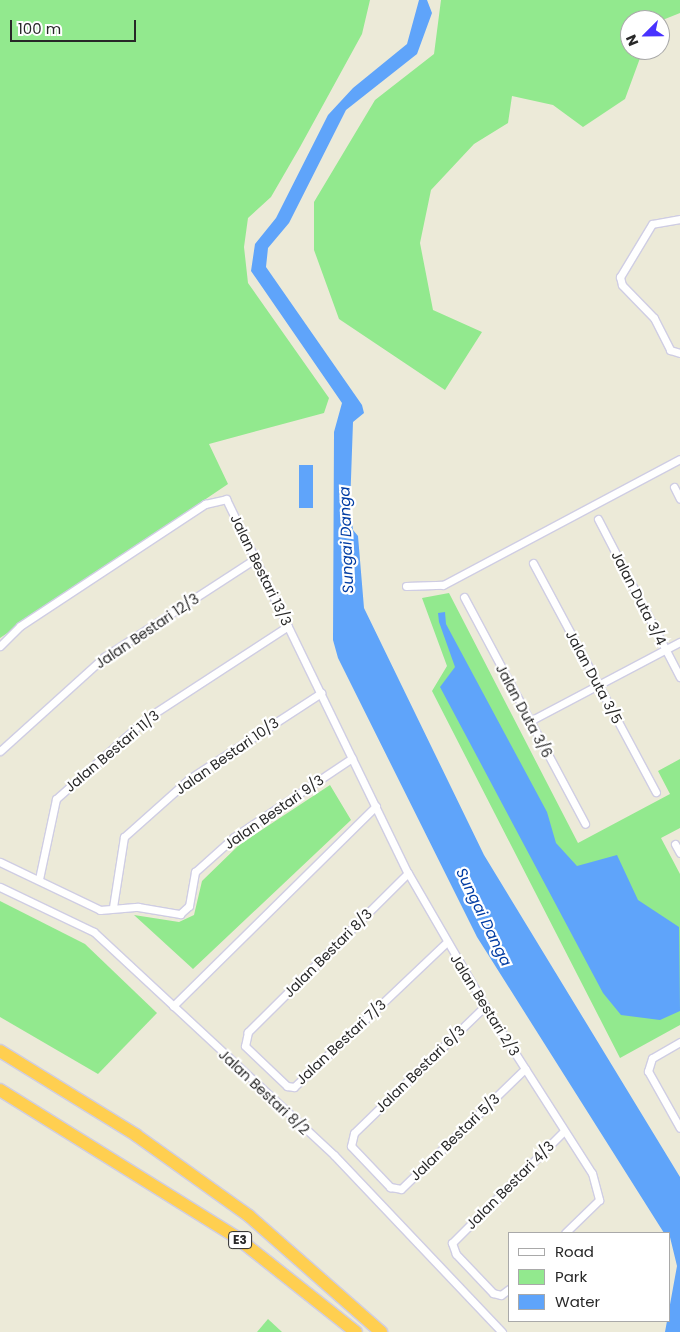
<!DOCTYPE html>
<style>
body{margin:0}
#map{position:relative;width:680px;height:1332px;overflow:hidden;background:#ecead8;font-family:Poppins,sans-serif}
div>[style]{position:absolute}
.green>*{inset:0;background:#92e98e}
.water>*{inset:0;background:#5fa4fa;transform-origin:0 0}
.roads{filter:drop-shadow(1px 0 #cfcde3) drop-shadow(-1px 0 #cfcde3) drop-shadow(0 1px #cfcde3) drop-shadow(0 -1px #cfcde3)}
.street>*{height:7px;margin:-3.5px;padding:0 3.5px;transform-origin:3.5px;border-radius:3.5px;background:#fff}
.highway>*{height:12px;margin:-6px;padding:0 6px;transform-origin:6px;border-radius:6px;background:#ffcf50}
span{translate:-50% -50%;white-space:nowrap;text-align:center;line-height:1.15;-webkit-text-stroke:4.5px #fff;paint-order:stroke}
.shield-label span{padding:1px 4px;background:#fff;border:1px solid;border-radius:4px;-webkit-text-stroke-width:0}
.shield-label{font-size:12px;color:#282828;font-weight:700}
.street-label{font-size:14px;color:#282828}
.water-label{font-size:15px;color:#003ca4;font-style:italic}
.legend{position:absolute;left:508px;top:1232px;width:162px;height:90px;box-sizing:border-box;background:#fff;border:1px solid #a9a9a9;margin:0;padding:6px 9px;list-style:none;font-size:15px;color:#282828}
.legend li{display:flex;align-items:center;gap:10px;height:25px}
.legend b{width:25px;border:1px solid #a9a9a9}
.north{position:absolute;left:620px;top:10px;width:50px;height:50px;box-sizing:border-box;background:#fff;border:1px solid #a9a9a9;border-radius:50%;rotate:247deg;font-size:14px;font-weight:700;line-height:20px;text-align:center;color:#282828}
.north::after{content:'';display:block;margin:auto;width:18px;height:22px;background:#4832ff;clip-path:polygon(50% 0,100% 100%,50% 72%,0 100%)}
.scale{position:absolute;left:10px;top:20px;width:126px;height:22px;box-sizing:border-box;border:2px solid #282828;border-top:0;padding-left:6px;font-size:15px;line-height:18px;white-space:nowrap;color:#282828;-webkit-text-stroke:4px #fff;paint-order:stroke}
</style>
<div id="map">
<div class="green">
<i style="clip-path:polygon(0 0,370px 0,362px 34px,300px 147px,271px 197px,248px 218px,244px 247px,248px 283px,329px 398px,324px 413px,209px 444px,228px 484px,0 638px)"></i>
<i style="clip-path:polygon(441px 0,680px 0,680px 13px,660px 21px,630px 20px,630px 50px,643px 50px,625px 99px,583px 127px,553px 105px,512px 96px,508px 123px,474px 144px,431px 190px,420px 243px,433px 310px,482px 332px,445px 390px,339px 319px,314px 250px,314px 202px,375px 100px,434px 54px)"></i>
<i style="clip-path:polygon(449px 593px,578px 843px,670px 794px,658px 771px,680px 759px,680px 828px,661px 838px,680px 874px,680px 1025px,620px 1058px,432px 691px,447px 666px,422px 598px)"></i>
<i style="clip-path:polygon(330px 785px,351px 820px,193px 969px,134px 915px,179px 922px,194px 915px,202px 881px,239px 845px)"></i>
<i style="clip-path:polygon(0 901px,85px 944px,157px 1013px,98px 1074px,0 1017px)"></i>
<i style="clip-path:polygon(268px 1319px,282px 1332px,257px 1332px)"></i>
</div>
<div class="water">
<i style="clip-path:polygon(419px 0,427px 0,432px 13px,417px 54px,346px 110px,289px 223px,268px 248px,266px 267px,362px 405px,364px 413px,353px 422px,350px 507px,353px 530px,358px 536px,364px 608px,484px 855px,680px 1177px,680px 1332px,665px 1332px,677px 1266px,669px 1233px,664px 1233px,477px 937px,338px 658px,333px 640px,334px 432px,342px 403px,251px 271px,255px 244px,276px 218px,328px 115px,353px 88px,407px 44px)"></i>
<i style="left:299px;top:465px;width:14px;height:43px"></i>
<i style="clip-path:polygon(445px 612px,446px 624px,547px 812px,556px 843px,577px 866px,617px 855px,638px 900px,679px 927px,680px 1011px,660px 1020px,621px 1015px,603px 993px,440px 687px,455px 667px,439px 622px,438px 613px)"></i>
</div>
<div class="roads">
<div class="street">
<i style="left:680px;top:219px;width:28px;rotate:170deg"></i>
<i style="left:652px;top:224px;width:62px;rotate:121.1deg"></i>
<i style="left:620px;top:277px;width:8px;rotate:76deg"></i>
<i style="left:622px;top:285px;width:46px;rotate:45.9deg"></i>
<i style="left:654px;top:318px;width:36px;rotate:63deg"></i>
<i style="left:670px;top:350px;width:10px;rotate:17deg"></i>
<i style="left:674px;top:487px;width:13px;rotate:63deg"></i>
<i style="left:598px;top:519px;width:178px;rotate:62.6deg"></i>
<i style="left:533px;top:563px;width:260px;rotate:61.8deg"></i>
<i style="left:406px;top:586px;width:37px;rotate:-2deg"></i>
<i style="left:443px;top:585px;width:268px;rotate:-28deg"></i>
<i style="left:464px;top:597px;width:257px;rotate:61.9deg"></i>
<i style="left:0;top:646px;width:28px;rotate:-45deg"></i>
<i style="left:20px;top:626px;width:222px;rotate:-33.4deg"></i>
<i style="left:205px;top:504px;width:22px;rotate:-13deg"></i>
<i style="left:226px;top:499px;width:416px;rotate:64.1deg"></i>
<i style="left:408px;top:873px;width:154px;rotate:59.9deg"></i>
<i style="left:485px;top:1006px;width:198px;rotate:57.4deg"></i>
<i style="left:592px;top:1173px;width:28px;rotate:75deg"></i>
<i style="left:599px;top:1200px;width:47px;rotate:135.9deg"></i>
<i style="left:530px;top:721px;width:170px;rotate:-27.8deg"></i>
<i style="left:0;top:751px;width:140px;rotate:-42.1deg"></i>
<i style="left:104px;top:657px;width:180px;rotate:-33deg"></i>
<i style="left:675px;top:844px;width:10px;rotate:61deg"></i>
<i style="left:0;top:862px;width:111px;rotate:25.6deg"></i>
<i style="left:100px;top:910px;width:38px;rotate:-5deg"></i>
<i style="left:138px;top:907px;width:43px;rotate:9.5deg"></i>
<i style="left:180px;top:914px;width:12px;rotate:-42deg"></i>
<i style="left:189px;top:906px;width:35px;rotate:-80deg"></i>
<i style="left:195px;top:872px;width:52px;rotate:-41.9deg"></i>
<i style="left:234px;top:837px;width:142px;rotate:-33.8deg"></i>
<i style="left:408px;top:873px;width:226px;rotate:135.2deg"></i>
<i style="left:248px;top:1032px;width:14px;rotate:102deg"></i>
<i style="left:245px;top:1046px;width:58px;rotate:43.6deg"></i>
<i style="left:287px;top:1086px;width:7px;rotate:8deg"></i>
<i style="left:294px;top:1087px;width:211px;rotate:-43.5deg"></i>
<i style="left:39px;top:879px;width:82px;rotate:-78deg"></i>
<i style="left:56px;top:799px;width:122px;rotate:-41.7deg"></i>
<i style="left:147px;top:718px;width:168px;rotate:-33.1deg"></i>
<i style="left:0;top:887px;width:104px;rotate:25.6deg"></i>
<i style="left:94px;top:932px;width:328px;rotate:42.9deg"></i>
<i style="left:334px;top:1155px;width:244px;rotate:46.5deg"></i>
<i style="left:113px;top:907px;width:71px;rotate:-81.1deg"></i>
<i style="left:124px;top:837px;width:87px;rotate:-41.7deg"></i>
<i style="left:189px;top:779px;width:158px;rotate:-33.1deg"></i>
<i style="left:173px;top:1006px;width:285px;rotate:-44.6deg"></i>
<i style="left:485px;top:1006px;width:182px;rotate:135.9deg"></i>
<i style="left:354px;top:1133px;width:13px;rotate:103deg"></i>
<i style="left:351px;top:1146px;width:57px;rotate:46.4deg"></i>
<i style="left:390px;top:1187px;width:11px;rotate:10deg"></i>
<i style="left:401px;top:1189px;width:173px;rotate:-44.1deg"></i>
<i style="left:680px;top:1042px;width:32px;rotate:150deg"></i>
<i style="left:652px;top:1058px;width:14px;rotate:107deg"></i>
<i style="left:648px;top:1071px;width:65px;rotate:60.7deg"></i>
<i style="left:509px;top:1289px;width:10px;rotate:143deg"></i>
<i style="left:501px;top:1295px;width:8px;rotate:-166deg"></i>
<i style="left:493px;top:1293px;width:54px;rotate:-133.5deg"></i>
<i style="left:456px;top:1254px;width:12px;rotate:-110deg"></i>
<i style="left:452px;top:1243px;width:158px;rotate:-45deg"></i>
</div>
<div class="highway">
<i style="left:0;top:1051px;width:160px;rotate:31.7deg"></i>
<i style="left:136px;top:1135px;width:139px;rotate:35.6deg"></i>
<i style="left:249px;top:1216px;width:176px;rotate:41.3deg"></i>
<i style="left:0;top:1090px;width:278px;rotate:31.9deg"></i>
<i style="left:236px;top:1237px;width:153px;rotate:38.4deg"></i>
</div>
</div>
<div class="shield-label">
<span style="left:240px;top:1240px">E3</span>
</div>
<div class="street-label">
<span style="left:261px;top:570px;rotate:64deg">Jalan Bestari 13/3</span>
<span style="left:639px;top:598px;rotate:63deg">Jalan Duta 3/4</span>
<span style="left:147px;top:631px;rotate:-34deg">Jalan Bestari 12/3</span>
<span style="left:594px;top:677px;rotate:62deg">Jalan Duta 3/5</span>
<span style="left:524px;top:711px;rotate:62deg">Jalan Duta 3/6</span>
<span style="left:112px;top:751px;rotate:-40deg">Jalan Bestari 11/3</span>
<span style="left:227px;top:756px;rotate:-35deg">Jalan Bestari 10/3</span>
<span style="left:274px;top:812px;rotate:-35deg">Jalan Bestari 9/3</span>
<span style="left:328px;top:953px;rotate:-45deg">Jalan Bestari 8/3</span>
<span style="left:485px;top:1005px;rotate:58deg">Jalan Bestari 2/3</span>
<span style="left:341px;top:1042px;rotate:-43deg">Jalan Bestari 7/3</span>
<span style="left:420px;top:1069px;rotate:-44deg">Jalan Bestari 6/3</span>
<span style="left:264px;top:1092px;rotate:43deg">Jalan Bestari 8/2</span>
<span style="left:455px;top:1137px;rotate:-44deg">Jalan Bestari 5/3</span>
<span style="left:510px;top:1185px;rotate:-45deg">Jalan Bestari 4/3</span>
</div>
<div class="water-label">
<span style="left:346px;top:540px;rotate:-92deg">Sungai Danga</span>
<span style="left:484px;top:917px;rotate:64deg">Sungai Danga</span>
</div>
<ul class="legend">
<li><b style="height:6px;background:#fff"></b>Road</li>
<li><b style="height:14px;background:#92e98e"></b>Park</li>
<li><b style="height:14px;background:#5fa4fa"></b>Water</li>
</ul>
<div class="north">N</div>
<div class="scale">100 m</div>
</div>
